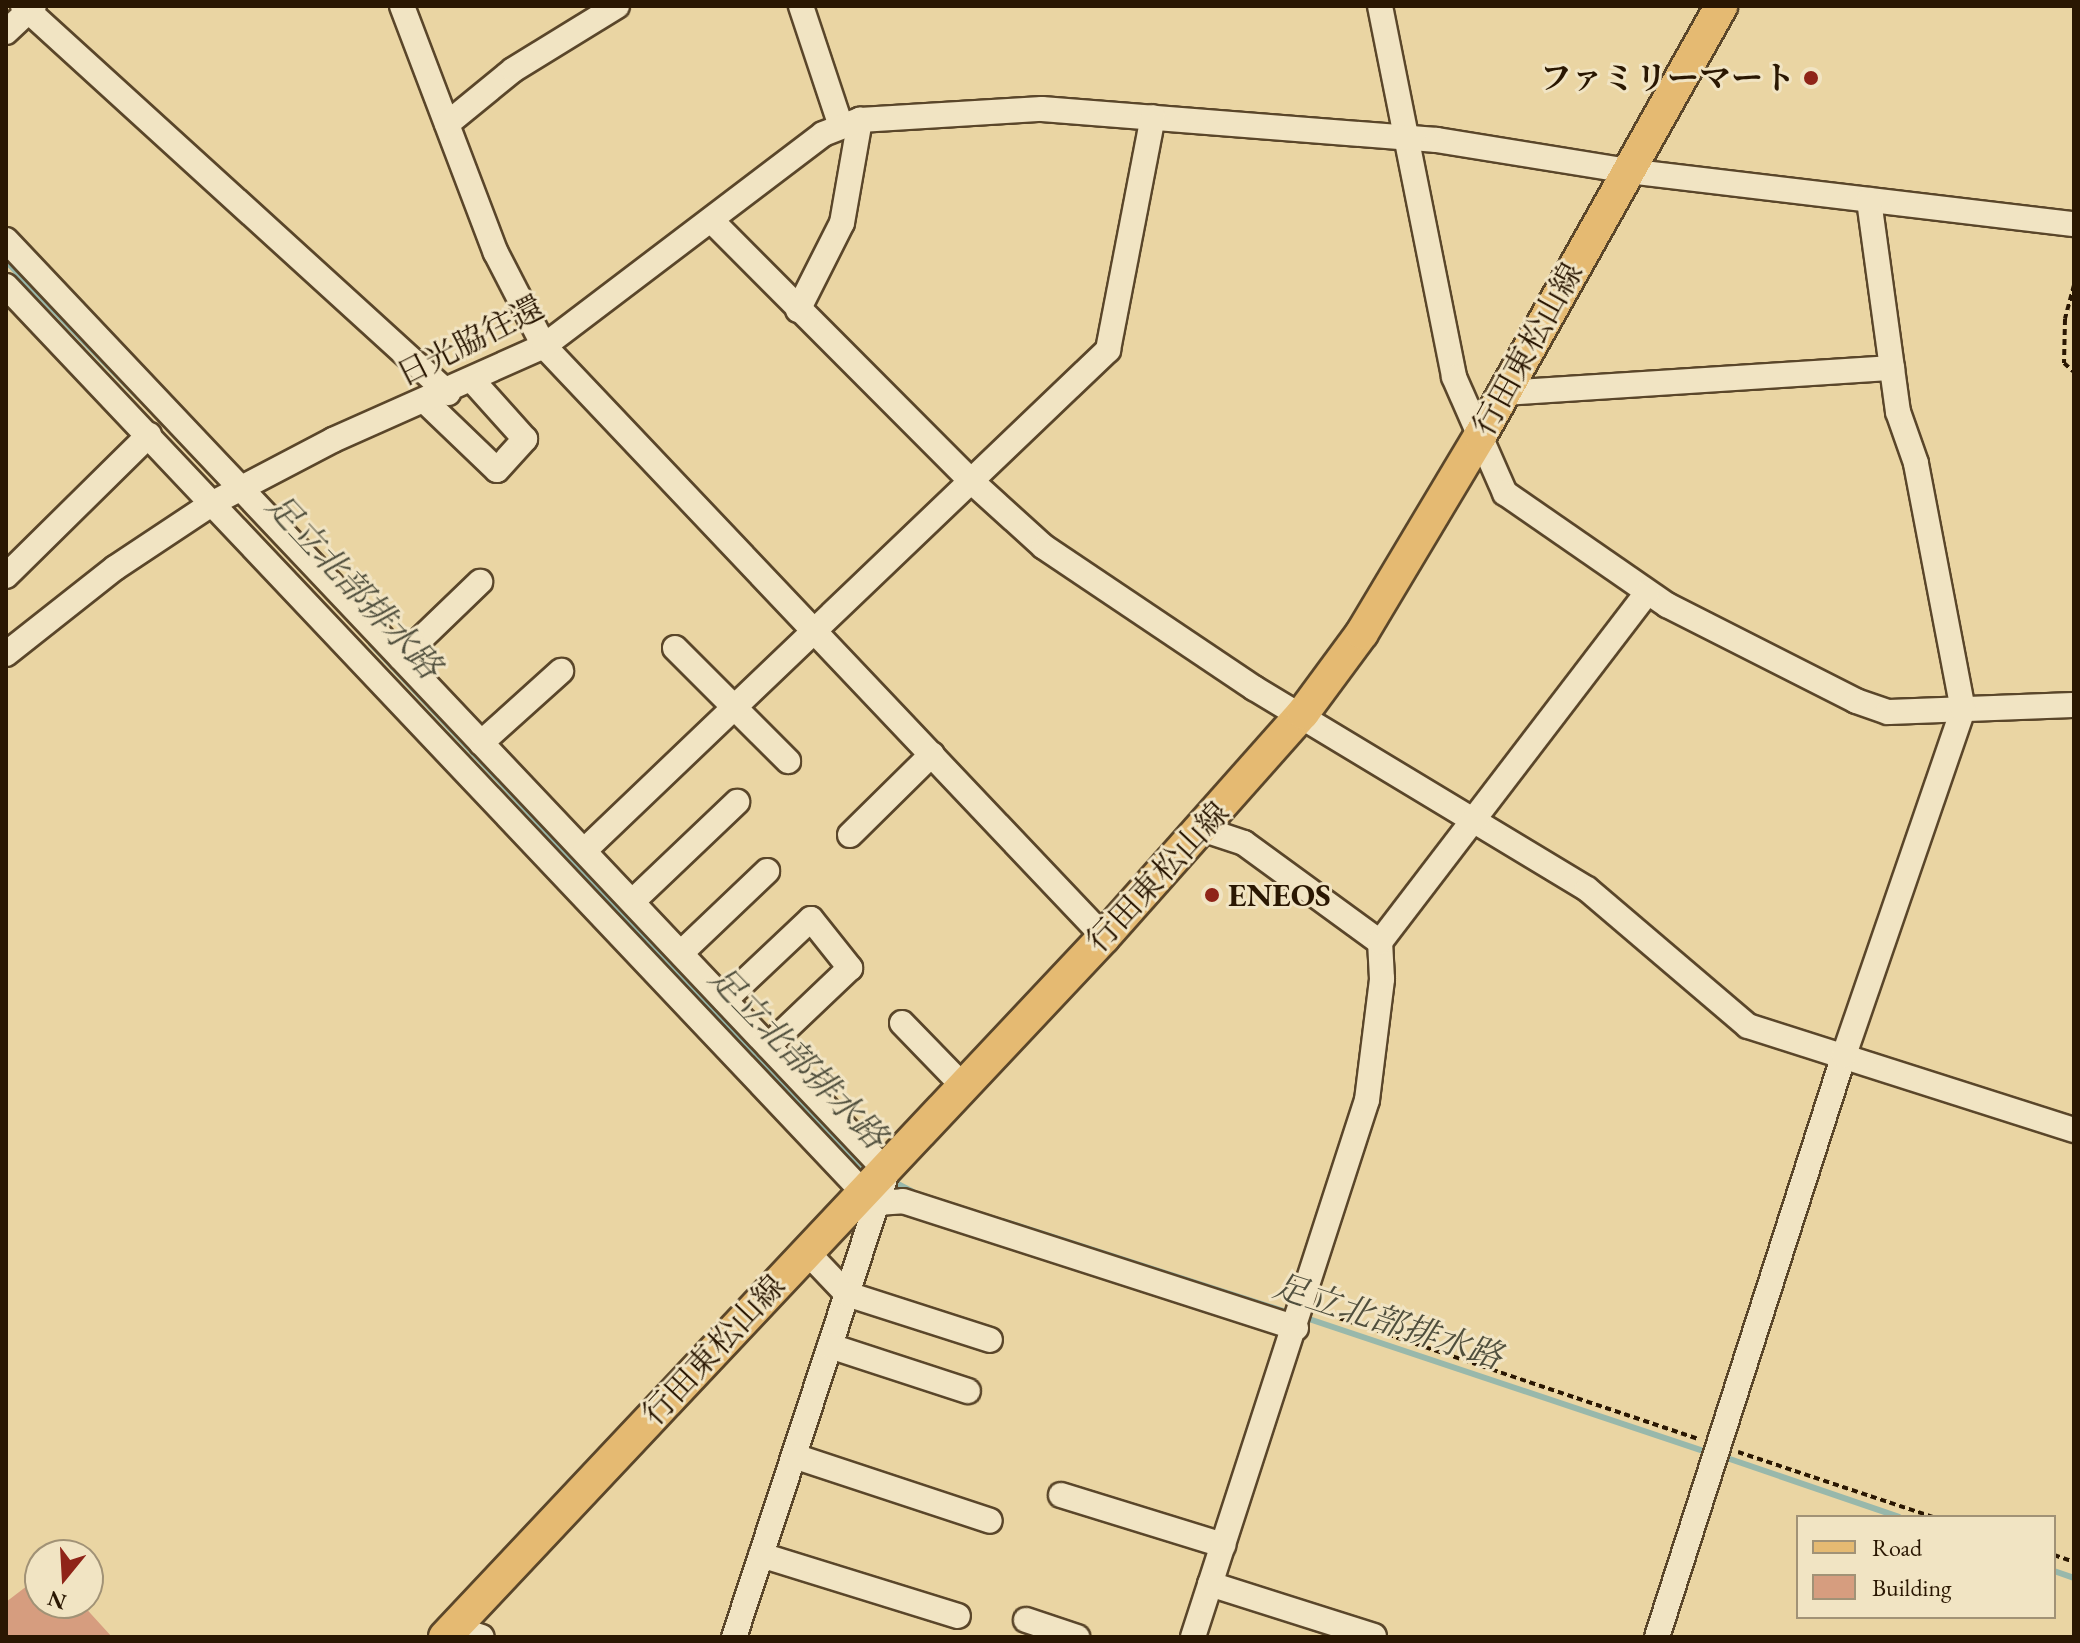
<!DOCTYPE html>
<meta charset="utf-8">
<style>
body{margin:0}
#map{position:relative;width:2080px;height:1643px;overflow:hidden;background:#ead5a3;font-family:"EB Garamond","Noto Serif JP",serif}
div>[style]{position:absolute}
.stream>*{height:6px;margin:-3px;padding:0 3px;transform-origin:3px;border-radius:3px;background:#98b8ab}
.building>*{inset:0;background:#d69d7f}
.path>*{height:4px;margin-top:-2px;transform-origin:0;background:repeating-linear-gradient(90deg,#2a1702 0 6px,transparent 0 10px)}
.roads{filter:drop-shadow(2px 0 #5a462a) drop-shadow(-2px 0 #5a462a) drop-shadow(0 2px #5a462a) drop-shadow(0 -2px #5a462a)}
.minor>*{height:24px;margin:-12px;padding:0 12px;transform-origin:12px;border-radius:12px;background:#f1e4c3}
.major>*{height:32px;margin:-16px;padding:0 16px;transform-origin:16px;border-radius:16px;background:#e5ba72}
.dots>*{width:22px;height:22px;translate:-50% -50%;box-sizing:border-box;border:4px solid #f1e4c3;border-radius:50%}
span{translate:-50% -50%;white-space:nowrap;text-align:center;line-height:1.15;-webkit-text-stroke:6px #f1e4c3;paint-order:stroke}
.poi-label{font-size:32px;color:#2a1702;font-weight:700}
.right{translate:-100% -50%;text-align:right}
.left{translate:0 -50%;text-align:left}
.street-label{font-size:32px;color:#2a1702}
.water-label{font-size:34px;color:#504f3d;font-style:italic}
.frame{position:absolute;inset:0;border:8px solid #2a1702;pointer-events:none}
.legend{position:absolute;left:1796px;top:1515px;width:260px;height:104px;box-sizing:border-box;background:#f1e4c3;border:2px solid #a19276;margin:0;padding:10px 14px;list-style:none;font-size:24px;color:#2a1702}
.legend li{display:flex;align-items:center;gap:16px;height:40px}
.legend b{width:40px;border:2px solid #a19276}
.north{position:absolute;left:24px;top:1539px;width:80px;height:80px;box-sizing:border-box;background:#f1e4c3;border:2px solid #a19276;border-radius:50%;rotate:198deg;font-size:22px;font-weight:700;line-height:32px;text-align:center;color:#2a1702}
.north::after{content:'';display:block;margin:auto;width:28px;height:36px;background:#8f2418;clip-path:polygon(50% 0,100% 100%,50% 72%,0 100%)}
</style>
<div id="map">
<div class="stream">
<i style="left:6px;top:261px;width:190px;rotate:45.9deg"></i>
<i style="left:371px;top:644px;width:710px;rotate:46.88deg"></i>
<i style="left:856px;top:1162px;width:15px;rotate:28deg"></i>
<i style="left:890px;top:1180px;width:25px;rotate:27deg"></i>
<i style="left:1003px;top:1221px;width:305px;rotate:17.8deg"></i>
<i style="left:1303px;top:1317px;width:429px;rotate:18.5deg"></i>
<i style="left:1721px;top:1456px;width:188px;rotate:18.9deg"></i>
<i style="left:2054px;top:1571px;width:21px;rotate:19deg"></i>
</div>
<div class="building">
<i style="clip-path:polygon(40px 1576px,40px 1603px,81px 1603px,112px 1637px,6px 1637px,6px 1602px)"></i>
</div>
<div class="path">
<i style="left:2074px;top:285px;width:35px;rotate:105deg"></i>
<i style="left:2065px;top:319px;width:44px;rotate:91.3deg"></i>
<i style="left:2064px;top:363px;width:13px;rotate:42deg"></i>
<i style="left:1321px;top:1312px;width:399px;rotate:18.6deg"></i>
<i style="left:1738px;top:1452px;width:206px;rotate:18.4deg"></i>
<i style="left:2054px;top:1555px;width:21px;rotate:19deg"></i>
</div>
<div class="roads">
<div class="minor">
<i style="left:23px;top:6px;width:575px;rotate:42.32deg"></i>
<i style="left:402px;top:6px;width:264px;rotate:69.2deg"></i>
<i style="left:496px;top:253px;width:105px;rotate:62.7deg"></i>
<i style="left:544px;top:346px;width:814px;rotate:46.54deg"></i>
<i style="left:801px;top:6px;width:126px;rotate:71.6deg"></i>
<i style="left:1380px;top:6px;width:378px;rotate:78.7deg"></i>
<i style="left:1454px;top:377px;width:127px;rotate:66.3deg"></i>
<i style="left:1505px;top:493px;width:197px;rotate:34.7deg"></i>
<i style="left:1667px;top:605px;width:212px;rotate:26.9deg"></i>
<i style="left:1856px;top:701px;width:34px;rotate:19deg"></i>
<i style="left:1888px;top:712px;width:186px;rotate:-2.2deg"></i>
<i style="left:6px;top:32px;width:38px;rotate:-43deg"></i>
<i style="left:447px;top:124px;width:85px;rotate:-39.3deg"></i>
<i style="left:513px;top:70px;width:122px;rotate:-31.6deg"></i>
<i style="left:711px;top:220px;width:366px;rotate:45.1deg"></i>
<i style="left:969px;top:479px;width:101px;rotate:42.2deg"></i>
<i style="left:1044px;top:547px;width:253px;rotate:33.9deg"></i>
<i style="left:1254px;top:688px;width:389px;rotate:31.1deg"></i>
<i style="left:1587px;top:889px;width:211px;rotate:40.4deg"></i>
<i style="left:1748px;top:1026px;width:342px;rotate:17.7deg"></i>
<i style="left:6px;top:240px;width:1282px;rotate:46.61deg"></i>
<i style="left:887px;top:1172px;width:490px;rotate:108.2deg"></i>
<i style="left:6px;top:286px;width:1246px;rotate:46.59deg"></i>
<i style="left:798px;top:310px;width:97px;rotate:-63.2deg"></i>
<i style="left:842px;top:223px;width:105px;rotate:-80.1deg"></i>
<i style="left:1504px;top:393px;width:389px;rotate:-3.7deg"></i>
<i style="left:426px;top:402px;width:98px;rotate:43.8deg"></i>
<i style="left:497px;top:470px;width:42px;rotate:-47.9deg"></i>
<i style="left:525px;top:439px;width:78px;rotate:-131.9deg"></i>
<i style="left:6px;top:576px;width:201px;rotate:-44.6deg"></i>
<i style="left:675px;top:648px;width:160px;rotate:45deg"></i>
<i style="left:6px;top:654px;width:139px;rotate:-38.3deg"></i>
<i style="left:115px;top:568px;width:118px;rotate:-33.6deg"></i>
<i style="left:213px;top:503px;width:136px;rotate:-27.7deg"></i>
<i style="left:333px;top:440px;width:231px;rotate:-24deg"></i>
<i style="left:544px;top:346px;width:350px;rotate:-37.2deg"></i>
<i style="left:823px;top:134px;width:40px;rotate:-21deg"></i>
<i style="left:860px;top:120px;width:182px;rotate:-3.5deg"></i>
<i style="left:1042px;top:109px;width:396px;rotate:4.5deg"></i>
<i style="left:1437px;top:140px;width:193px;rotate:9.2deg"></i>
<i style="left:1628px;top:171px;width:449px;rotate:6.8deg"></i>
<i style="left:401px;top:658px;width:110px;rotate:-43.9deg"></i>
<i style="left:481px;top:743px;width:108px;rotate:-42deg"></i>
<i style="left:1202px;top:829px;width:44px;rotate:18.4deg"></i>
<i style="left:1244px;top:843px;width:168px;rotate:36.1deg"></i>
<i style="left:850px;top:835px;width:115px;rotate:-44.6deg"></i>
<i style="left:585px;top:850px;width:724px;rotate:-43.71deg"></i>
<i style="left:1108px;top:350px;width:237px;rotate:-79.1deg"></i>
<i style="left:633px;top:901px;width:144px;rotate:-43.6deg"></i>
<i style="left:681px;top:953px;width:119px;rotate:-43.6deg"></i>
<i style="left:725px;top:1000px;width:118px;rotate:-43.3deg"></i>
<i style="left:811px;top:919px;width:63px;rotate:51.5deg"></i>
<i style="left:850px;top:968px;width:113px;rotate:136.4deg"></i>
<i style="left:902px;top:1023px;width:88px;rotate:45.9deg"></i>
<i style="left:877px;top:1203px;width:26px;rotate:-4deg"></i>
<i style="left:903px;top:1201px;width:413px;rotate:17.9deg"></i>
<i style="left:806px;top:1251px;width:59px;rotate:46.4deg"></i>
<i style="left:847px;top:1294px;width:150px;rotate:17.8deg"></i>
<i style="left:830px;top:1346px;width:145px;rotate:18.1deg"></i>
<i style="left:794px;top:1456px;width:206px;rotate:18.3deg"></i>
<i style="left:1061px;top:1495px;width:170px;rotate:17.2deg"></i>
<i style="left:761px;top:1555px;width:206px;rotate:17.2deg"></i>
<i style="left:1210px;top:1584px;width:172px;rotate:17.6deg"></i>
<i style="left:1026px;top:1620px;width:54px;rotate:18.4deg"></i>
<i style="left:454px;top:1628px;width:29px;rotate:18deg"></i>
<i style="left:1193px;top:1637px;width:564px;rotate:-72.05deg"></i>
<i style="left:1367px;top:1100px;width:122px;rotate:-82.9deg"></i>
<i style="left:1382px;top:979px;width:37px;rotate:-93deg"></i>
<i style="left:1380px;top:942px;width:439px;rotate:-52.6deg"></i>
<i style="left:1657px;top:1637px;width:611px;rotate:-72.19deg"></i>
<i style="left:1844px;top:1055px;width:365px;rotate:-71deg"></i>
<i style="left:1963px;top:710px;width:251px;rotate:-100.8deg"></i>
<i style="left:1916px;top:463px;width:54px;rotate:-109.4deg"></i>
<i style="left:1898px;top:412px;width:214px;rotate:-97.8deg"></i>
</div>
<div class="major">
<i style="left:445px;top:1637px;width:961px;rotate:-46.73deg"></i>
<i style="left:1104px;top:937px;width:300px;rotate:-48.4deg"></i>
<i style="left:1303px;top:713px;width:99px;rotate:-53.6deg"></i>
<i style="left:1362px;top:633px;width:230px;rotate:-59.1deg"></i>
<i style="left:1480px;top:436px;width:493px;rotate:-60.7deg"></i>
</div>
</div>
<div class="dots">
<i style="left:1811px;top:78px;background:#8f2418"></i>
<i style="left:1212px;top:895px;background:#8f2418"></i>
</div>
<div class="poi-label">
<span class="right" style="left:1795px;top:78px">ファミリーマート</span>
<span class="left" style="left:1228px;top:895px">ENEOS</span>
</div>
<div class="street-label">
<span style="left:470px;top:341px;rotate:-27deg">日光脇往還</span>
<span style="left:1528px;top:349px;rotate:-61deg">行田東松山線</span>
<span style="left:1158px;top:877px;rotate:-47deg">行田東松山線</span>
<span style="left:714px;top:1350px;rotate:-47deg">行田東松山線</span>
</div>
<div class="water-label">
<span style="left:354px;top:586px;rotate:47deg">足立北部排水路</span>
<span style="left:798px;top:1057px;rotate:46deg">足立北部排水路</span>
<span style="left:1388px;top:1321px;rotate:18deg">足立北部排水路</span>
</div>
<div class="frame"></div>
<ul class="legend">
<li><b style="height:10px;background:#e5ba72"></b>Road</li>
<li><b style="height:22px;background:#d69d7f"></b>Building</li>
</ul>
<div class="north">N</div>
</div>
